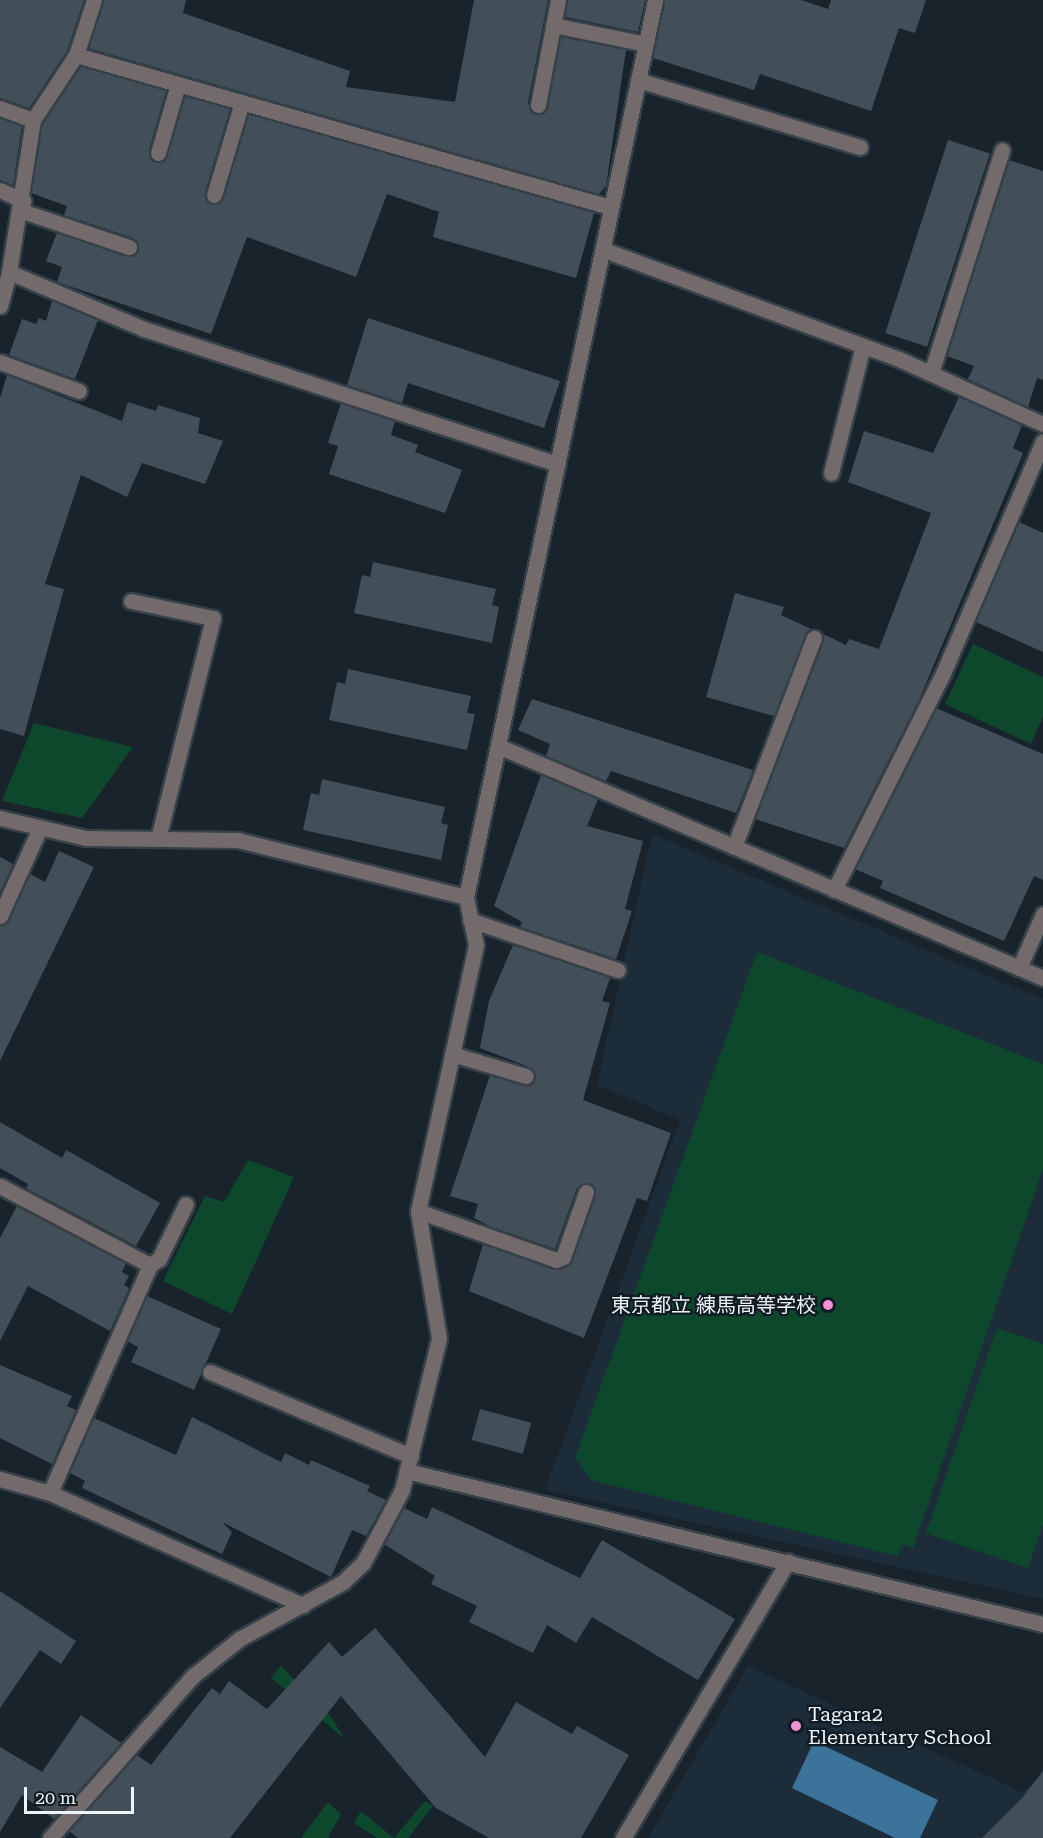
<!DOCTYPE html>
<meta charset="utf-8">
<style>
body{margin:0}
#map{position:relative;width:1043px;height:1838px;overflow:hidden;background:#18232c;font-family:"Roboto Serif","Noto Sans JP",serif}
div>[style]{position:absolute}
.built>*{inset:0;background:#1c2d39}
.green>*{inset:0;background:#0e482c}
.water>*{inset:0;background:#3c739b}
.building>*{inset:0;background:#434f58;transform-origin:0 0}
.roads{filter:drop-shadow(2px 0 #364049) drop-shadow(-2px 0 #364049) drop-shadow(0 2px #364049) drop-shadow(0 -2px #364049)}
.service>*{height:15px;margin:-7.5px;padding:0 7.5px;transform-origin:7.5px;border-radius:7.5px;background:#726a6b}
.minor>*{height:15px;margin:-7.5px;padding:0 7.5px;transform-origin:7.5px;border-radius:7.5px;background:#726a6b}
.dots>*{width:16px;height:16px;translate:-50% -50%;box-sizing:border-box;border:3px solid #0f1a22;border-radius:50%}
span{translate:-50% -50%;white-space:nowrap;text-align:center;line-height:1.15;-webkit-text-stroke:4.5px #0f1a22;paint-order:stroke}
.poi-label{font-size:20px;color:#edf4fa}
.right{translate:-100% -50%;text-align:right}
.left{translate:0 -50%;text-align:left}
.scale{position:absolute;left:24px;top:1787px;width:110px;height:27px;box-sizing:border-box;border:3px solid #edf4fa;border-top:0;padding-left:8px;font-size:18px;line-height:21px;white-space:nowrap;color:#edf4fa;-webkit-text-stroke:4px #0f1a22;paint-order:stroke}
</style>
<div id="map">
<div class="built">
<i style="clip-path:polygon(652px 834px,1043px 999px,1043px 1599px,545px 1490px,680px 1120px,597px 1085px)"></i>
<i style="clip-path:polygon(748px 1666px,1024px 1793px,1029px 1785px,1043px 1797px,1043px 1838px,648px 1838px)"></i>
</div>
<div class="green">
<i style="clip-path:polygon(973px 644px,1043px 677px,1043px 717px,1031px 744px,945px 704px)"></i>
<i style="clip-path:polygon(34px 723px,133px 747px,82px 818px,2px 801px)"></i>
<i style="clip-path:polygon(757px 952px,1043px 1064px,1043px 1169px,913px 1548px,903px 1544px,897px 1556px,591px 1480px,575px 1458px)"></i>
<i style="clip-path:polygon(248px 1160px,294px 1177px,232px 1314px,163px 1281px,205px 1196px,224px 1202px)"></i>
<i style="clip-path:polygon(997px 1328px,1043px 1344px,1043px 1524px,1028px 1568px,926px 1533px)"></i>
<i style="clip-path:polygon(281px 1666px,329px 1714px,345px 1739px,271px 1678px)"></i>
<i style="clip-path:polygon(425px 1801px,433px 1806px,408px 1838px,394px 1838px)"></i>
<i style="clip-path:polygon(328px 1802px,341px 1814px,328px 1838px,301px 1838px)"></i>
<i style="clip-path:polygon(361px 1811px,394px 1838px,377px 1838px,354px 1823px)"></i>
</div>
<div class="water">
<i style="clip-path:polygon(814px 1741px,938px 1800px,920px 1838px,895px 1838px,792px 1788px)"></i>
</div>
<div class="building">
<i style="clip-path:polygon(0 0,84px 0,67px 51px,29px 108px,0 98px)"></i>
<i style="clip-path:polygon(104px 0,186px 0,183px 13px,350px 71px,346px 87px,455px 102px,474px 0,548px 0,528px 103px,532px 113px,541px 114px,547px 107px,561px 37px,626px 50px,606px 186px,599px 194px,88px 48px)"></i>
<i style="clip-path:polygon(568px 0,645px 0,638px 32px,565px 17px)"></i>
<i style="clip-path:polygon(665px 0,801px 0,828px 9px,831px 0,926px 0,915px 33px,899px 28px,871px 111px,760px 74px,754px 90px,653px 58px)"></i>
<i style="clip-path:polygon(80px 66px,166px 91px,149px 150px,155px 162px,167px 156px,185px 96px,230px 109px,205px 192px,211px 204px,223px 198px,249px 114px,594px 213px,576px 278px,433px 237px,439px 212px,387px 194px,356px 277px,247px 237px,211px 334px,57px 282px,62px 267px,46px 261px,57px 233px,126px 256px,138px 250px,133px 238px,64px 215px,67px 206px,31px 193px,42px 124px)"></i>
<i style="clip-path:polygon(0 118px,22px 126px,13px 185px,0 180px)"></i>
<i style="left:948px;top:140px;width:44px;height:203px;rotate:18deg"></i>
<i style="clip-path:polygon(1009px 160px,1043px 171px,1043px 380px,1037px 378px,1028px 407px,968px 379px,974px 366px,947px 356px)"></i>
<i style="clip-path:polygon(52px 301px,98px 320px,75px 379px,9px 355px,22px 319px,36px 324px,39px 318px,46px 321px)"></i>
<i style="clip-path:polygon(368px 318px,560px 381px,544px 428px,408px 383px,402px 403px,347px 385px)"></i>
<i style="clip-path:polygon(7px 375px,122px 421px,128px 402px,156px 411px,158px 405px,200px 418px,198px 433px,223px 441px,205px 484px,142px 463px,127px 497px,81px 475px,45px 584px,64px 589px,24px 736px,0 729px,0 398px)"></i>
<i style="clip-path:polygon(959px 397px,1022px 425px,1013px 448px,1023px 453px,919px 700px,844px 848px,755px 819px,823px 634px,846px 645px,849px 639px,879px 649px,931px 513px,848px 482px,864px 431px,933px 453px)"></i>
<i style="clip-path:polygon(341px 403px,395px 421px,391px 435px,418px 445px,415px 452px,462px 470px,445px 513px,329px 474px,338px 446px,328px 443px)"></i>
<i style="clip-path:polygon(1019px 522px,1043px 533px,1043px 652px,976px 622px)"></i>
<i style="clip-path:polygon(373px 562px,496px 589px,492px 605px,499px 607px,492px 643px,354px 613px,362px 575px,370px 577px)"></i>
<i style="clip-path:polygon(735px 593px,784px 607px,781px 615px,811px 629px,774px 716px,706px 697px)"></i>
<i style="clip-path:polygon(348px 669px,471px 696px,467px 713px,475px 714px,467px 750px,329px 720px,337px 682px,345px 684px)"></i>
<i style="clip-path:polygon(532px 699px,753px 770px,736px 813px,611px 771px,606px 781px,546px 756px,550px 744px,518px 730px)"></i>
<i style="clip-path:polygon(936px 708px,1043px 754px,1043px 880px,1034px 876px,1004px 941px,880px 888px,883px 881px,855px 869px)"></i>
<i style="clip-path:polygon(541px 775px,598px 799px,587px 826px,643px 841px,625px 909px,632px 911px,616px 959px,520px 927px,522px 922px,494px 906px)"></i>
<i style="clip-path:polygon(322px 779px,445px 807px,441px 823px,448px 825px,441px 860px,303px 830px,311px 793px,319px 795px)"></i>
<i style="clip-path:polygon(59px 851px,94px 867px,0 1061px,0 926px,9px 920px,30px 874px,45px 882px)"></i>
<i style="clip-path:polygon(0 857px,13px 864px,0 892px)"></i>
<i style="clip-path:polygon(513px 945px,610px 978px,602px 1001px,610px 1003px,583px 1100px,671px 1133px,647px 1201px,637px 1198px,584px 1338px,469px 1291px,483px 1244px,553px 1269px,570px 1264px,595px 1195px,593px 1185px,584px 1183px,577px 1188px,555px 1249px,489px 1226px,474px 1218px,478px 1204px,450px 1196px,490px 1075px,524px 1085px,535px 1078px,529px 1067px,480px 1048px,489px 1001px)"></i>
<i style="clip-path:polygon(0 1122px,62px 1158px,66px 1150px,160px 1203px,136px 1246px,26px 1188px,28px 1184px,0 1168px)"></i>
<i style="clip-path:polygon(17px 1206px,126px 1263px,122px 1272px,129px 1276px,124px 1285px,129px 1288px,110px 1331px,28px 1286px,0 1341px,0 1238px)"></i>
<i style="clip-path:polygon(147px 1296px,221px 1329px,194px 1390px,131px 1362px,138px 1347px,127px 1341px)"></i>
<i style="clip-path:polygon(0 1365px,72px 1396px,67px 1406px,76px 1410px,52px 1464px,0 1438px)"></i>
<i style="left:480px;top:1409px;width:53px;height:32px;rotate:15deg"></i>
<i style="clip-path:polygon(192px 1417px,281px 1462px,285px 1453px,309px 1465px,311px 1460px,370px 1486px,367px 1491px,386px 1500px,366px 1536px,352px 1530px,331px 1577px,222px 1522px,232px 1532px,222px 1554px,82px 1488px,85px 1481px,70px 1473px,94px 1418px,176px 1455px)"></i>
<i style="clip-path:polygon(432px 1507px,580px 1578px,602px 1540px,735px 1619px,698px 1680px,592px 1617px,576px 1643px,547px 1625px,533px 1653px,469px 1622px,477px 1606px,431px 1584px,435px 1576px,384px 1544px,404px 1508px,427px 1519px)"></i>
<i style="clip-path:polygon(0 1591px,76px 1641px,61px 1664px,40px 1650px,0 1708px)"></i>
<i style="clip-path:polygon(375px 1628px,485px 1757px,516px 1702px,572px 1734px,577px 1726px,629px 1755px,581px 1838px,489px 1838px,436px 1808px,341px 1696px,230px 1838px,78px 1838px,69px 1831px,137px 1755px,151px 1765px,212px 1688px,220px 1694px,229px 1681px,267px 1709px,329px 1642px,342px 1657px)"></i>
<i style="clip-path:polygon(81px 1715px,121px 1743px,54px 1819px,22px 1795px,0 1832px,0 1747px,42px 1772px)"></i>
<i style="clip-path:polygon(1043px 1771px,1043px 1838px,982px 1838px,1022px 1798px)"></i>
</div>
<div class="roads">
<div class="service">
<i style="left:553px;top:25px;width:95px;rotate:11.5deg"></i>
<i style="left:638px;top:80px;width:232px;rotate:16.8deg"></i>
<i style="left:538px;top:105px;width:107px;rotate:-79.2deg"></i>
<i style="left:158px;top:153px;width:72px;rotate:-73.8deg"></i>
<i style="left:0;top:190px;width:26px;rotate:25deg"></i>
<i style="left:214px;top:195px;width:97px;rotate:-73.2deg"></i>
<i style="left:22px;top:211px;width:113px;rotate:18.6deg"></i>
<i style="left:0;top:306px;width:35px;rotate:-75deg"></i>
<i style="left:0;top:362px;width:84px;rotate:20.2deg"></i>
<i style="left:931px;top:373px;width:234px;rotate:-72.3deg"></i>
<i style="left:831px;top:473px;width:131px;rotate:-75.9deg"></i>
<i style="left:734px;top:847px;width:224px;rotate:-69.1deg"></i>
<i style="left:834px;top:890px;width:245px;rotate:-63.3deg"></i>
<i style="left:944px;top:671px;width:250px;rotate:-66.7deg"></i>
<i style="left:470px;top:920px;width:156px;rotate:18.7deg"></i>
<i style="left:452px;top:1054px;width:77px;rotate:16.6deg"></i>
<i style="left:418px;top:1211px;width:146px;rotate:19.5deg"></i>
<i style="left:556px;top:1260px;width:8px;rotate:-23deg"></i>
<i style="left:563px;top:1257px;width:69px;rotate:-70.5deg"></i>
<i style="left:150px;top:1265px;width:11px;rotate:-34deg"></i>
<i style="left:159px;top:1259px;width:61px;rotate:-63.9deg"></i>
<i style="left:210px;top:1372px;width:218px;rotate:22.7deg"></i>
</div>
<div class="minor">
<i style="left:94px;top:0;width:58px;rotate:108.1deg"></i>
<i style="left:76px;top:55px;width:78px;rotate:123.5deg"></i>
<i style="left:33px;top:120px;width:154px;rotate:99deg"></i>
<i style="left:9px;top:272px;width:147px;rotate:22.9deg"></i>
<i style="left:144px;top:329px;width:435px;rotate:18.1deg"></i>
<i style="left:76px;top:55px;width:555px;rotate:15.89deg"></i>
<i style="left:0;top:108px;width:35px;rotate:20deg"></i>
<i style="left:604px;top:250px;width:317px;rotate:20.3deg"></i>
<i style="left:901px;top:360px;width:156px;rotate:24.3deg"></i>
<i style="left:131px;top:601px;width:84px;rotate:11.7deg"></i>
<i style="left:213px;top:618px;width:228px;rotate:104deg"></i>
<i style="left:498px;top:746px;width:592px;rotate:23.06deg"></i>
<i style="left:0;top:818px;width:88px;rotate:13.1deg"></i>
<i style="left:86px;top:838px;width:152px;rotate:0.8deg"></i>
<i style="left:238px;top:840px;width:235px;rotate:14deg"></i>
<i style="left:0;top:916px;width:97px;rotate:-65.6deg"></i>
<i style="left:1019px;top:968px;width:59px;rotate:-66deg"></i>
<i style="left:0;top:1186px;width:170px;rotate:27.8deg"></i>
<i style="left:150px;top:1265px;width:249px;rotate:113.7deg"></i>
<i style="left:407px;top:1471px;width:654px;rotate:13.53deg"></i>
<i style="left:0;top:1479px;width:52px;rotate:15.6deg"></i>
<i style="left:50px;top:1493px;width:277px;rotate:23.9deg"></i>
<i style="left:50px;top:1838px;width:216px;rotate:-48.6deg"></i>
<i style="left:193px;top:1676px;width:59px;rotate:-38.8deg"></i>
<i style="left:239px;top:1639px;width:119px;rotate:-28.7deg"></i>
<i style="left:343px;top:1582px;width:28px;rotate:-44deg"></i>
<i style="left:363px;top:1563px;width:83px;rotate:-61.9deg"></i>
<i style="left:402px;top:1490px;width:156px;rotate:-76.3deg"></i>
<i style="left:439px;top:1338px;width:129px;rotate:-99.4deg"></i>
<i style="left:418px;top:1211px;width:272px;rotate:-77.7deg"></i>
<i style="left:476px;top:945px;width:49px;rotate:-101.8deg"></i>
<i style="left:466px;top:897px;width:917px;rotate:-78.1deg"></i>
<i style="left:623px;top:1838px;width:322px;rotate:-59.2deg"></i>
</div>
</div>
<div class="dots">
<i style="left:828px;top:1305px;background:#f391d5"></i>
<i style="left:796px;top:1726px;background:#f391d5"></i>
</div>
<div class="poi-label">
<span class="right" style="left:816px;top:1305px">東京都立 練馬高等学校</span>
<span class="left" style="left:808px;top:1726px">Tagara2<br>Elementary School</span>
</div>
<div class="scale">20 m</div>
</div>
